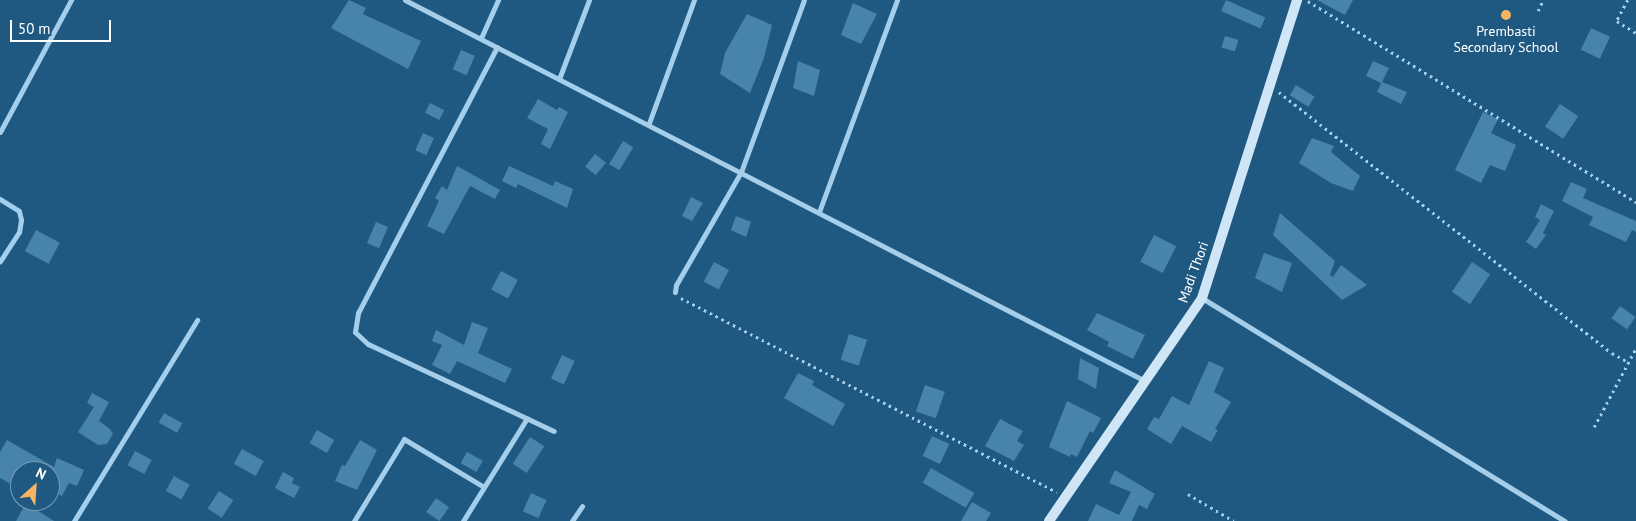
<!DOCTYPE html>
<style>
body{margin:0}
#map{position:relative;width:1636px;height:521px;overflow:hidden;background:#1f5981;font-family:"PT Sans",sans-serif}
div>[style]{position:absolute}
.building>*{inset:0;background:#4783ab;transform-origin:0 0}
.path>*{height:2.5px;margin-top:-1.25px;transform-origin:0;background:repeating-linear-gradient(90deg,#a4cee9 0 2.5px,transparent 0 6.5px)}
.minor>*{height:5px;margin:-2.5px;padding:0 2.5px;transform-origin:2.5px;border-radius:2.5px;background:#a4cee9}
.secondary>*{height:10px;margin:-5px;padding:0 5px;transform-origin:5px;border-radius:5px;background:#cfe6f7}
.dots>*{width:14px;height:14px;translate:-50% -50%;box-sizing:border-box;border:2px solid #1f5981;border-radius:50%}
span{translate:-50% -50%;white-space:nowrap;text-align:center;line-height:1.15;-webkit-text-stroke:5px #1f5981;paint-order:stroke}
.poi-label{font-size:14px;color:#fff}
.street-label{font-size:14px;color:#fff}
.north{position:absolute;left:10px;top:461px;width:50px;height:50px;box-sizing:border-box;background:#1f5981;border:1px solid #799bb3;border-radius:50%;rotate:26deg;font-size:14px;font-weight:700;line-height:20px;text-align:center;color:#fff}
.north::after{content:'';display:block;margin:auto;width:18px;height:22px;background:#f7b564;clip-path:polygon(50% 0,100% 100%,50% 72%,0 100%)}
.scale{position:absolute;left:10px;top:20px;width:101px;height:22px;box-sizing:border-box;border:2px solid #fff;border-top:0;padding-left:6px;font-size:15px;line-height:18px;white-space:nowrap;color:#fff;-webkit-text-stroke:4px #1f5981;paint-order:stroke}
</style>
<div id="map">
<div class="building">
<i style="clip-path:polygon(349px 0,366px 8px,363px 14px,421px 41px,408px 69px,331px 28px)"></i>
<i style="left:1226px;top:0;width:43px;height:12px;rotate:24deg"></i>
<i style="clip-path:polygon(1317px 0,1353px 0,1345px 15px)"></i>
<i style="clip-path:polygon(853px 3px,877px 14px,861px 44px,841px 35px)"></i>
<i style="clip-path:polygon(747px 14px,772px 25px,764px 58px,750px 93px,720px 74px,725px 53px)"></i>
<i style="left:1591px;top:28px;width:21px;height:24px;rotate:25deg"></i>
<i style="left:1225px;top:36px;width:14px;height:12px;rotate:17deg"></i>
<i style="left:461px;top:50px;width:15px;height:21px;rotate:23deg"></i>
<i style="clip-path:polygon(798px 61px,820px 70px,814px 96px,793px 88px)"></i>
<i style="clip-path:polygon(1373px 61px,1389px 68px,1382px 82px,1407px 92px,1401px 104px,1377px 92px,1381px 83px,1366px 76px)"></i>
<i style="left:1296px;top:85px;width:22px;height:12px;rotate:32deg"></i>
<i style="clip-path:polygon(538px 99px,557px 110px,559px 107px,568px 112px,550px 149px,541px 144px,548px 129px,527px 118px)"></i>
<i style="left:430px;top:103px;width:16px;height:11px;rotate:27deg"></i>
<i style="left:1560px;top:104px;width:22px;height:27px;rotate:34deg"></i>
<i style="clip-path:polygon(1483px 112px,1498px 119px,1491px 133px,1516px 145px,1505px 171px,1490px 165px,1481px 183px,1455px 170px)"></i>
<i style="left:423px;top:133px;width:12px;height:19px;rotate:24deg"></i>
<i style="clip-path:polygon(1312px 138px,1334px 146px,1331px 152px,1360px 176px,1353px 191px,1331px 183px,1299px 163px)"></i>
<i style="left:623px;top:141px;width:12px;height:27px;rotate:31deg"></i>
<i style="left:595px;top:154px;width:14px;height:16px;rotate:39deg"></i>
<i style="clip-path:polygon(457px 166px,500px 190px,495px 199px,470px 186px,444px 234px,427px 226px,439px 201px,435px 198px,442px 186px,447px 190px)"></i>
<i style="clip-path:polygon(509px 166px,553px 186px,555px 181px,573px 189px,567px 208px,518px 184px,516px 188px,502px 181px)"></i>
<i style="clip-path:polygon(1571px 182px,1587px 189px,1583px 198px,1636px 221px,1636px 232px,1632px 230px,1626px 242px,1589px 225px,1593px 217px,1562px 201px)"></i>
<i style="clip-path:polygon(691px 197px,703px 203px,692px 221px,682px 216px)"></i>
<i style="clip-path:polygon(1541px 204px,1554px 211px,1543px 233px,1546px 235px,1536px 249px,1526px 242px,1540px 220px,1535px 217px)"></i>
<i style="clip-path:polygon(1280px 213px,1335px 261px,1330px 275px,1333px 277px,1341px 265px,1367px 285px,1342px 300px,1273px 235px)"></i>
<i style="clip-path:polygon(736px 216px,751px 222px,746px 237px,731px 230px)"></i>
<i style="left:376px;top:222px;width:13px;height:23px;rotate:23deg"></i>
<i style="left:36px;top:230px;width:27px;height:24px;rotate:28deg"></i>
<i style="left:1154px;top:235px;width:25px;height:30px;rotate:27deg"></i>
<i style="clip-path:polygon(1264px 253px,1292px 263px,1282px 292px,1255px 278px)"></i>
<i style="left:714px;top:262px;width:17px;height:22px;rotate:28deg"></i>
<i style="left:1472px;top:262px;width:22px;height:36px;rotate:34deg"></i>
<i style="left:501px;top:271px;width:19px;height:21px;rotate:28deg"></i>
<i style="left:1620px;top:306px;width:19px;height:15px;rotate:35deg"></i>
<i style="clip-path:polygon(1097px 313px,1145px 335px,1133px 359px,1107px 346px,1109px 342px,1087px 330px)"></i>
<i style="clip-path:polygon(472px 322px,488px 328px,478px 353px,512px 369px,505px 383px,457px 361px,450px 374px,432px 365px,442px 345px,432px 341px,436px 330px,464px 345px)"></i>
<i style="left:849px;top:334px;width:19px;height:27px;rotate:18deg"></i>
<i style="left:562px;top:355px;width:14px;height:26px;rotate:25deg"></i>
<i style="clip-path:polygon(1080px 358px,1099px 368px,1096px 389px,1078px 379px)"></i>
<i style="clip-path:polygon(1209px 361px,1224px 368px,1214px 392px,1231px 402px,1215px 429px,1218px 430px,1211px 442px,1182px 426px,1171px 444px,1147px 429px,1154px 417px,1159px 419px,1172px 396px,1189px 405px)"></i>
<i style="clip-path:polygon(798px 373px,814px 381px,812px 385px,845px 404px,833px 426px,784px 398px)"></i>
<i style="left:925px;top:385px;width:21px;height:28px;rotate:19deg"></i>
<i style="clip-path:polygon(92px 393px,109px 402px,99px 421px,110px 429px,113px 434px,107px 444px,98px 445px,78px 432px,94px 407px,87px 403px)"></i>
<i style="clip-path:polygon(1067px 401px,1101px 418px,1093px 433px,1090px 431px,1077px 457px,1071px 454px,1070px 457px,1049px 447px)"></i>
<i style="left:164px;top:413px;width:21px;height:11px;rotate:29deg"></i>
<i style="clip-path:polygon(1000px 419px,1023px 431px,1017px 441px,1024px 445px,1014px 461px,985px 446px)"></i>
<i style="left:317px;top:430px;width:20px;height:15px;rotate:30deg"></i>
<i style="left:932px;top:436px;width:19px;height:22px;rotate:25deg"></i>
<i style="left:530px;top:437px;width:17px;height:32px;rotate:33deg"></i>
<i style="clip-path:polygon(7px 440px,54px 467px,57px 458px,84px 470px,77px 486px,69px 483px,62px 496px,50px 490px,50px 471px,20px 471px,20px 489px,0 478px,0 452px)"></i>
<i style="clip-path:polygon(360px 440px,377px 450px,357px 490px,335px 481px,342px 465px,345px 466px)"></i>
<i style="left:242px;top:449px;width:25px;height:17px;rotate:29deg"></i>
<i style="left:135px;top:451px;width:19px;height:16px;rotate:28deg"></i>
<i style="left:467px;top:452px;width:18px;height:13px;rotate:29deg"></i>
<i style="left:931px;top:468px;width:50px;height:17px;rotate:30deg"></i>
<i style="clip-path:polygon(1115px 470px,1155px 494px,1151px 501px,1147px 509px,1139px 505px,1132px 521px,1088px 521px,1096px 504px,1119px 515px,1131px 492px,1109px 483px)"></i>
<i style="clip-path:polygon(283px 472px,294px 478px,292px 483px,300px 487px,294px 498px,275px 488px)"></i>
<i style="left:174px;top:476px;width:18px;height:17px;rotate:29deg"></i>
<i style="left:219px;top:491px;width:17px;height:21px;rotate:33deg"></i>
<i style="left:531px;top:493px;width:17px;height:20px;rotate:24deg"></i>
<i style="left:436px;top:498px;width:16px;height:17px;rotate:35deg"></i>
<i style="clip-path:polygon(972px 502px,991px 513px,986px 521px,961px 521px)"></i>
<i style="clip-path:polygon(26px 503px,54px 521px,16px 521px)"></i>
</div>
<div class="path">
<i style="left:1628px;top:0;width:24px;rotate:118deg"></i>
<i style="left:1617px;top:21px;width:22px;rotate:32deg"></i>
<i style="left:1308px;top:1px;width:385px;rotate:31.5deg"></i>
<i style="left:1538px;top:11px;width:12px;rotate:-66deg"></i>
<i style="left:1279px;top:92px;width:423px;rotate:38.1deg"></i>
<i style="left:1612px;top:353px;width:18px;rotate:29deg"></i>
<i style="left:681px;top:298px;width:423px;rotate:27.3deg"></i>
<i style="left:1594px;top:427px;width:89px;rotate:-62deg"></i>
<i style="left:1188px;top:494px;width:53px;rotate:30.4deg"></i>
</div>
<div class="minor">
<i style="left:405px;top:0;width:832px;rotate:27.24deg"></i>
<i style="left:481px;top:38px;width:42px;rotate:-65.9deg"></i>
<i style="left:497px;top:47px;width:300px;rotate:117.6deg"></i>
<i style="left:358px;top:313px;width:19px;rotate:99deg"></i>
<i style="left:355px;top:332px;width:18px;rotate:43deg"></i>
<i style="left:368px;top:344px;width:205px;rotate:25.1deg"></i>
<i style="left:559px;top:79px;width:85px;rotate:-69.2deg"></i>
<i style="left:649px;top:123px;width:131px;rotate:-69.9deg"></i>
<i style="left:0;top:132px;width:150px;rotate:-61.7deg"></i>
<i style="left:0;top:199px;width:22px;rotate:32deg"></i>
<i style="left:19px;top:211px;width:9px;rotate:77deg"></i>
<i style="left:21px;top:220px;width:12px;rotate:99deg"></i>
<i style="left:19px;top:232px;width:35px;rotate:123deg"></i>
<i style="left:819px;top:212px;width:226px;rotate:-69.8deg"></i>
<i style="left:675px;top:292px;width:7px;rotate:-82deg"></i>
<i style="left:676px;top:285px;width:130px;rotate:-60.1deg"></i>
<i style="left:741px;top:172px;width:183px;rotate:-69.9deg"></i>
<i style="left:1202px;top:298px;width:426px;rotate:31.6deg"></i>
<i style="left:74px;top:521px;width:236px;rotate:-58.5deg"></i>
<i style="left:354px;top:521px;width:96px;rotate:-58.6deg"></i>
<i style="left:404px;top:439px;width:93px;rotate:31deg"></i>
<i style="left:463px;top:521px;width:121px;rotate:-58.1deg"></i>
<i style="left:572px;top:521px;width:18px;rotate:-56deg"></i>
</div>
<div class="secondary">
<i style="left:1049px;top:521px;width:270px;rotate:-55.5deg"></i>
<i style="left:1202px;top:298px;width:313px;rotate:-72.3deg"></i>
</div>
<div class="dots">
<i style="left:1506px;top:15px;background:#f7b564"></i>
</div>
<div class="poi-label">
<span style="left:1506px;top:39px">Prembasti<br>Secondary School</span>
</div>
<div class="street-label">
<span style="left:1193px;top:272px;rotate:-70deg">Madi Thori</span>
</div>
<div class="north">N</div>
<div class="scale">50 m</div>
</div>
